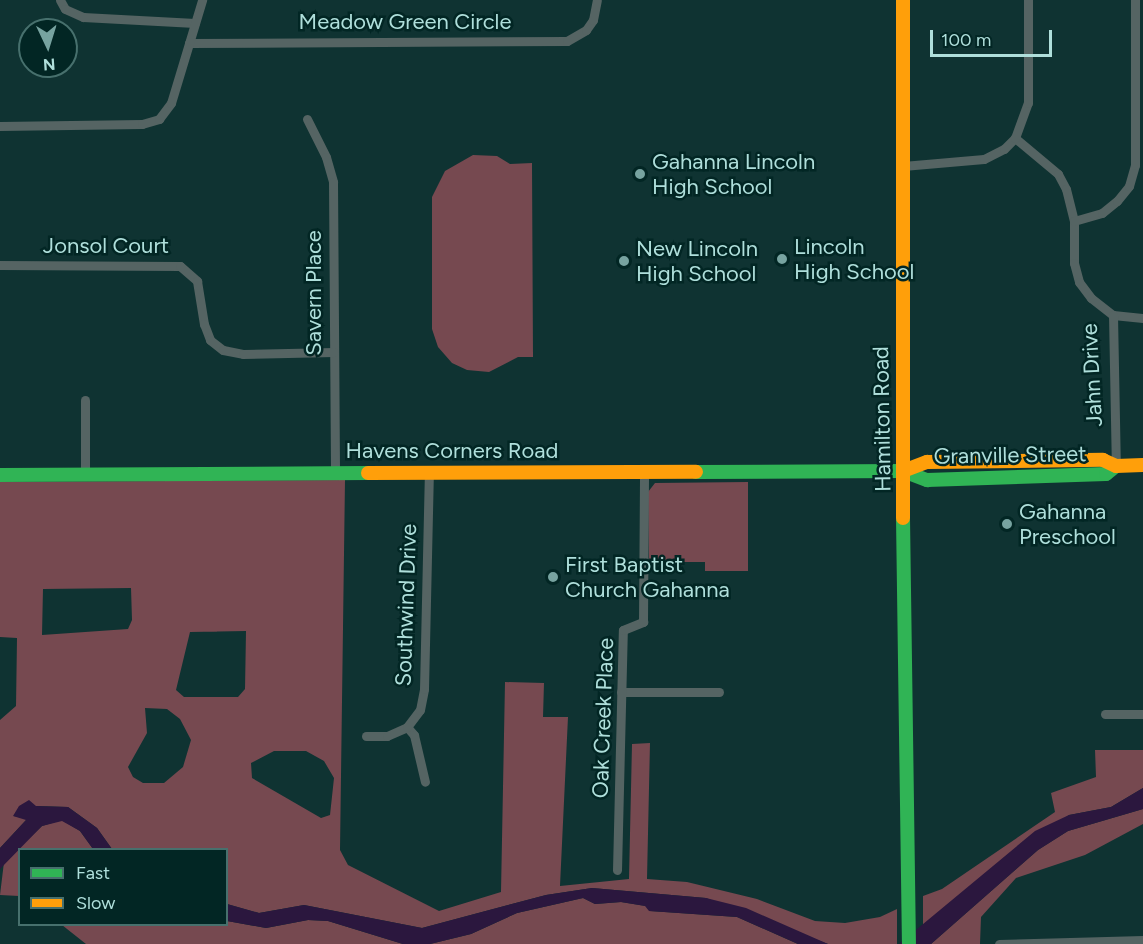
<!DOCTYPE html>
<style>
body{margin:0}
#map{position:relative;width:1143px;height:944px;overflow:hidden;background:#0f3332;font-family:Figtree,sans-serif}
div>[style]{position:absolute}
.green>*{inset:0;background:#764950}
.water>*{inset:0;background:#2b173e}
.street>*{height:9px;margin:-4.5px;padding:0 4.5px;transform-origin:4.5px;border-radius:4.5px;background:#556463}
.fast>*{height:14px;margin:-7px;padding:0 7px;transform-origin:7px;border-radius:7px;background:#30b455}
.slow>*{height:14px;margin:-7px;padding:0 7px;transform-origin:7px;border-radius:7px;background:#ff9f0a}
.dots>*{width:16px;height:16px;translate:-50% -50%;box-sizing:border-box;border:3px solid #022624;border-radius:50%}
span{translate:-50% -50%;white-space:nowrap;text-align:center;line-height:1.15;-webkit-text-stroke:5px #022624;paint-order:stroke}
.street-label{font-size:22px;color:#afdfdb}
.poi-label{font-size:22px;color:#afdfdb}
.left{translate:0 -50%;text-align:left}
.legend{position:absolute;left:18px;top:848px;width:210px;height:78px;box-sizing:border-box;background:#022624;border:2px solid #47706d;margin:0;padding:8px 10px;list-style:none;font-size:18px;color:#afdfdb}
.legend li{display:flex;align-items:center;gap:12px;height:30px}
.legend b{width:30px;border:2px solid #47706d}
.north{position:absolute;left:18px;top:18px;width:60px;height:60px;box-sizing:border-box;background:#022624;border:2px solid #47706d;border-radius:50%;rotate:176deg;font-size:16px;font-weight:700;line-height:24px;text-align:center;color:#afdfdb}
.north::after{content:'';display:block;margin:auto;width:21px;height:27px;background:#77a3a0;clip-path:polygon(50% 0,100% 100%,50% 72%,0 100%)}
.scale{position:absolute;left:930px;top:30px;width:122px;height:27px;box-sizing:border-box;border:3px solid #afdfdb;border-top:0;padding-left:8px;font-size:18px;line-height:21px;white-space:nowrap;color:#afdfdb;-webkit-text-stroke:4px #022624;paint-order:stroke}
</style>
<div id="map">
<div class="green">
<i style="clip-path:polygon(473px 155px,497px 156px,510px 164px,532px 163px,533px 357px,518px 357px,489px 372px,467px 370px,452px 363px,438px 347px,432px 329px,432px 197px,445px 171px)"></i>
<i style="clip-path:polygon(evenodd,345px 480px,340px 850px,348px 865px,439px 911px,501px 892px,505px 682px,544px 683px,543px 717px,568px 717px,560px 886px,629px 879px,632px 744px,650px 743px,647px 879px,687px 882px,757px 899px,815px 921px,845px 923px,880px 917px,897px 909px,897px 944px,828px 944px,706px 898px,592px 888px,546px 895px,422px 928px,304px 905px,259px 913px,227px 904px,226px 850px,112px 849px,97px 828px,68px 807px,36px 806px,14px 816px,27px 819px,0 848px,0 720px,16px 706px,17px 638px,0 637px,0 482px,345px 480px,131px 588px,132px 620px,128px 629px,42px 635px,43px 589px,131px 588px,345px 480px,246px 631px,245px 689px,238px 697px,184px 697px,176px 690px,190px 632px,246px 631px,345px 480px,145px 708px,167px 709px,180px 719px,191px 740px,183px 767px,164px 783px,143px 783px,133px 777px,128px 767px,147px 733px,145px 708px,345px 480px,274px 751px,306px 751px,324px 761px,334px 778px,330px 815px,321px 818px,252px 778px,251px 763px,274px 751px)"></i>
<i style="clip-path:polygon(748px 482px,748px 571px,705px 571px,705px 562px,649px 562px,648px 492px,655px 483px)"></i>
<i style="clip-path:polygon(1095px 750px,1143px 750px,1143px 788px,1111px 807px,1069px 815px,923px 925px,923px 896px,942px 889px,1055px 812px,1051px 793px,1096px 777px)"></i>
<i style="clip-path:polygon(1143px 809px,1143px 824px,1085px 855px,1016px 878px,981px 917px,980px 944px,931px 944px,1038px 850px,1068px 831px)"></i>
<i style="clip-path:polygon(62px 820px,80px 831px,93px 849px,20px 850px,19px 896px,0 895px,4px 862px,42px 826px)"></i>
<i style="clip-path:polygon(583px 898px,595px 904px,621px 902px,646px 906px,650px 911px,737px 917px,798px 944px,430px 944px,471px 934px,517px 913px)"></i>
<i style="clip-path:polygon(308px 920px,328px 921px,403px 944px,86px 944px,62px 925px,226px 924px,227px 921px,266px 928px)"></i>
</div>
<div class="water">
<i style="clip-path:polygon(1143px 788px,1143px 809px,1068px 831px,1038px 850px,931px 944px,899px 944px,1035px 831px,1069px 815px,1111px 807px)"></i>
<i style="clip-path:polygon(29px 800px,36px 806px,68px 807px,97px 828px,112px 849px,93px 849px,80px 831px,62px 821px,42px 826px,0 869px,0 848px,26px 820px,13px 816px,19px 806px)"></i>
<i style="clip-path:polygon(592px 888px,706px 898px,746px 908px,828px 944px,798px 944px,737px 917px,649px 911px,645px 906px,621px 902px,595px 904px,583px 898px,517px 913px,471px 934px,430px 944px,403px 944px,328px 921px,308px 920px,266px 928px,227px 921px,227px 904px,259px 913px,304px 905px,422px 928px,546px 895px)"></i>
</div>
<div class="street">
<i style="left:60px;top:0;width:10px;rotate:61deg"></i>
<i style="left:65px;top:9px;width:20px;rotate:24deg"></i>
<i style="left:83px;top:17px;width:112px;rotate:3.1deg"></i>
<i style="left:189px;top:43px;width:378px;rotate:-0.3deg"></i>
<i style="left:567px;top:41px;width:22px;rotate:-30deg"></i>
<i style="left:586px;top:30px;width:12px;rotate:-55deg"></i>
<i style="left:593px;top:20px;width:20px;rotate:-79deg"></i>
<i style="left:307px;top:119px;width:42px;rotate:63.4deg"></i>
<i style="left:326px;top:157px;width:26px;rotate:74deg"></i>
<i style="left:333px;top:182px;width:291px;rotate:89.6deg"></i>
<i style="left:0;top:126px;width:142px;rotate:-0.8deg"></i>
<i style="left:142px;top:124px;width:18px;rotate:-16deg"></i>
<i style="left:159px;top:119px;width:20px;rotate:-53deg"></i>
<i style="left:171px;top:103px;width:108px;rotate:-73.2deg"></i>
<i style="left:1015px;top:138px;width:56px;rotate:39.9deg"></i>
<i style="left:1058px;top:174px;width:17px;rotate:62deg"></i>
<i style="left:1066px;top:189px;width:33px;rotate:76deg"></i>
<i style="left:1074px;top:221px;width:42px;rotate:90deg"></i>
<i style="left:1074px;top:263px;width:20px;rotate:75deg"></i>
<i style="left:1079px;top:282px;width:20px;rotate:53deg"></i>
<i style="left:1091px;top:298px;width:28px;rotate:38deg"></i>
<i style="left:1113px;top:315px;width:30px;rotate:6deg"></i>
<i style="left:903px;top:166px;width:81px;rotate:-4.9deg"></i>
<i style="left:984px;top:159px;width:22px;rotate:-27deg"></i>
<i style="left:1004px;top:149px;width:16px;rotate:-45deg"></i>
<i style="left:1015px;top:138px;width:37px;rotate:-70deg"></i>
<i style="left:1028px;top:103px;width:103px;rotate:-90deg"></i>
<i style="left:1074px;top:221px;width:29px;rotate:-16deg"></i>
<i style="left:1102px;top:213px;width:19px;rotate:-39deg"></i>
<i style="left:1117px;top:201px;width:19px;rotate:-51deg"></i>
<i style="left:1129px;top:186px;width:22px;rotate:-74deg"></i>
<i style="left:1135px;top:165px;width:165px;rotate:-90deg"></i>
<i style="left:0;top:265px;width:180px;rotate:0.3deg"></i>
<i style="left:180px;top:266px;width:23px;rotate:41deg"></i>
<i style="left:197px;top:281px;width:44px;rotate:80.8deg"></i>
<i style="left:204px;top:324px;width:17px;rotate:69deg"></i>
<i style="left:210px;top:340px;width:16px;rotate:38deg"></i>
<i style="left:223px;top:350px;width:20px;rotate:11deg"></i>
<i style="left:243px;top:354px;width:91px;rotate:-1.3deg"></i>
<i style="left:1113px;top:315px;width:151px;rotate:88.9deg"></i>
<i style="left:85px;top:400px;width:74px;rotate:90deg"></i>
<i style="left:621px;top:692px;width:98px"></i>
<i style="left:1105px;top:714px;width:38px"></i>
<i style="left:407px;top:727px;width:11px;rotate:49deg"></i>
<i style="left:414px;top:735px;width:48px;rotate:76.8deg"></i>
<i style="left:366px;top:736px;width:21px"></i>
<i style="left:387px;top:736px;width:22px;rotate:-24deg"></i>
<i style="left:407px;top:727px;width:21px;rotate:-53deg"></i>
<i style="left:420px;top:710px;width:21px;rotate:-79deg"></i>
<i style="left:424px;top:689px;width:216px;rotate:-88.7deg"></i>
<i style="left:617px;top:870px;width:240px;rotate:-88.6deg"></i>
<i style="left:623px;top:630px;width:22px;rotate:-22deg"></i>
<i style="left:643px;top:622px;width:150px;rotate:-89.6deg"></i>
<i style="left:999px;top:944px;width:144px;rotate:-1.6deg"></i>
</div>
<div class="fast">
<i style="left:696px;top:472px;width:207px;rotate:-0.3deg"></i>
<i style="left:903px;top:471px;width:26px;rotate:21deg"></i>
<i style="left:927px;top:480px;width:179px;rotate:-1.9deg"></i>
<i style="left:1106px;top:474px;width:13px;rotate:-39deg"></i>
<i style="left:0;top:475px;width:368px;rotate:-0.3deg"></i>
<i style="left:903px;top:518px;width:426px;rotate:89.2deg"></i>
</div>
<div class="slow">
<i style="left:903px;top:471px;width:26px;rotate:-21deg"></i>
<i style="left:927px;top:462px;width:176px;rotate:-0.7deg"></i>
<i style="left:1103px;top:460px;width:14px;rotate:25deg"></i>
<i style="left:1116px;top:466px;width:27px;rotate:-2deg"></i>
<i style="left:368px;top:473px;width:328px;rotate:-0.2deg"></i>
<i style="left:903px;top:518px;width:518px;rotate:-90deg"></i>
</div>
<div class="dots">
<i style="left:640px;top:174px;background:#77a3a0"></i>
<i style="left:782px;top:259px;background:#77a3a0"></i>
<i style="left:624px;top:261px;background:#77a3a0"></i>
<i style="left:1007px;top:524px;background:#77a3a0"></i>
<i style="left:553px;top:577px;background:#77a3a0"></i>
</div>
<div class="street-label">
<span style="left:405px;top:22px">Meadow Green Circle</span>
<span style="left:106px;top:246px">Jonsol Court</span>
<span style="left:314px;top:293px;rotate:-90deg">Savern Place</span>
<span style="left:1092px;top:375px;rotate:-93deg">Jahn Drive</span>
<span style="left:882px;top:419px;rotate:-91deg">Hamilton Road</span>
<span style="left:452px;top:451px">Havens Corners Road</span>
<span style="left:1010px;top:455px;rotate:-1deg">Granville Street</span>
<span style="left:406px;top:605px;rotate:-88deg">Southwind Drive</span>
<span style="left:603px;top:718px;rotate:-88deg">Oak Creek Place</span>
</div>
<div class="poi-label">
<span class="left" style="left:652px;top:174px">Gahanna Lincoln<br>High School</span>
<span class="left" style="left:794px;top:259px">Lincoln<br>High School</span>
<span class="left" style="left:636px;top:261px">New Lincoln<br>High School</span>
<span class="left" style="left:1019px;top:524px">Gahanna<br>Preschool</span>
<span class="left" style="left:565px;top:577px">First Baptist<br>Church Gahanna</span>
</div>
<ul class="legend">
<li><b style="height:8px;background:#30b455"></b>Fast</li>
<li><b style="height:8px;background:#ff9f0a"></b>Slow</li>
</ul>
<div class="north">N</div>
<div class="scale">100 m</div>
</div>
